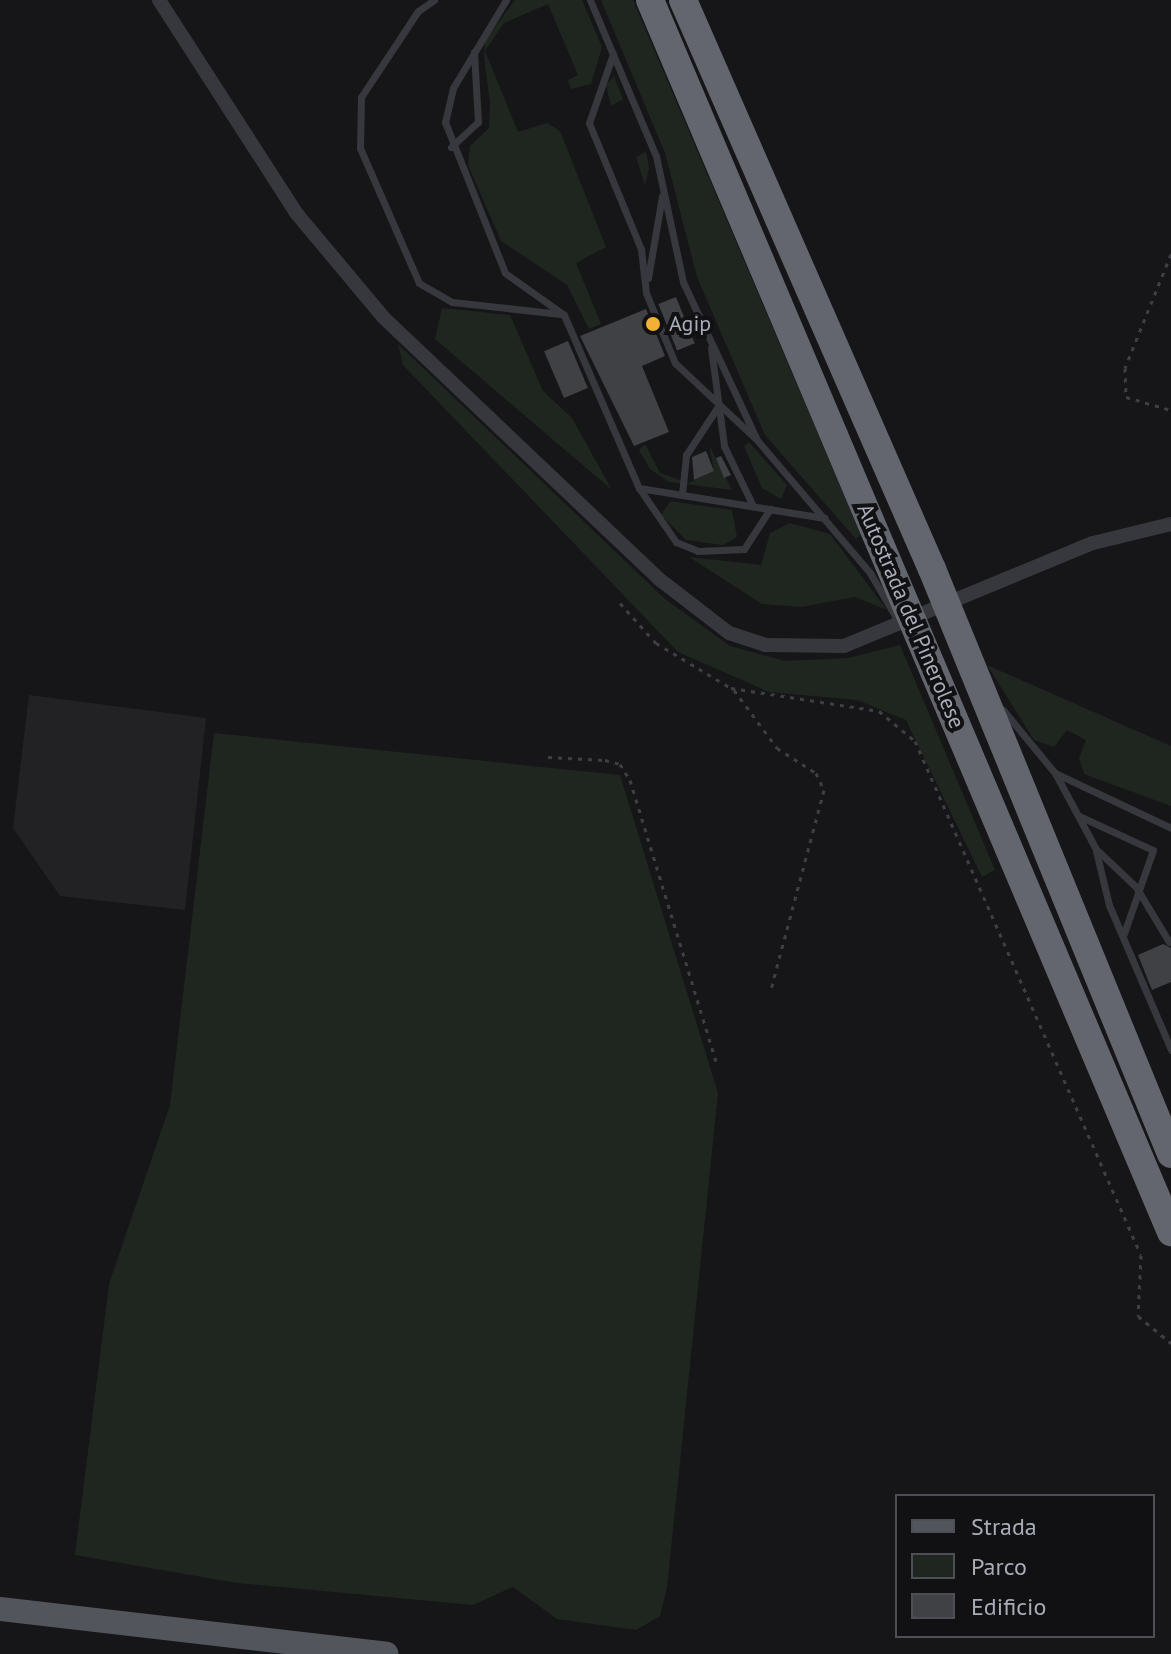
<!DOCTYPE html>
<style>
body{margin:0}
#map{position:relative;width:1171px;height:1654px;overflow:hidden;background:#161618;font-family:"PT Sans",sans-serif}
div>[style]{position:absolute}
.built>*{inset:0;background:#222225}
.green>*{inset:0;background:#1e261f}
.building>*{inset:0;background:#404145;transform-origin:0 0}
.path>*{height:3px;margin-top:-1.5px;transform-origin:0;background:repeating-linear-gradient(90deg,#3d3f44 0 4px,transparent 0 10px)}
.lane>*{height:7px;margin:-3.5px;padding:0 3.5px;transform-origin:3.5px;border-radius:3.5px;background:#37383d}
.street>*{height:14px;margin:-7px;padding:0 7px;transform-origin:7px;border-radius:7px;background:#37383d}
.primary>*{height:24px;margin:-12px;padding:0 12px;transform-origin:12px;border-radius:12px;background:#53555c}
.highway>*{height:28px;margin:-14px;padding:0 14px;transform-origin:14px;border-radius:14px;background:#63666e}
.dots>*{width:22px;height:22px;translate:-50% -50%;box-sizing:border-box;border:4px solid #111113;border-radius:50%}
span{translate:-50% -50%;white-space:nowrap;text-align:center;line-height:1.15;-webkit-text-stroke:8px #111113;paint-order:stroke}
.poi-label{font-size:22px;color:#a8adb8}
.left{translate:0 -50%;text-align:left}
.street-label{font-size:22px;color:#a8adb8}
.legend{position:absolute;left:895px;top:1494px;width:260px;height:144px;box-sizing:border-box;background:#111113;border:2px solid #4d4f55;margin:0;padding:10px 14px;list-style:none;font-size:24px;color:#a8adb8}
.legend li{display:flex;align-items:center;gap:16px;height:40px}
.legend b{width:40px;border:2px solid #4d4f55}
</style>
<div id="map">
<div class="built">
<i style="clip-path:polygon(29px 695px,206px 718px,185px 910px,60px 896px,13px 828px)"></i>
</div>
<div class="green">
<i style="clip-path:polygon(515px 0,582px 0,602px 47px,591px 84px,571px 89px,568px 80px,578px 75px,548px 4px,504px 23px,485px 51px,518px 132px,547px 123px,560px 131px,606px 247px,576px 263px,601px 324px,589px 329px,567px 285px,501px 241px,468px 165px,470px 146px,489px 128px,490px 103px,484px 57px,485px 41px)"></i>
<i style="clip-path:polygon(601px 0,633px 0,861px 535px,856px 539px,765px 435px,697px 277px,665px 153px)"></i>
<i style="clip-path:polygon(614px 76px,623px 99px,611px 106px,606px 85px)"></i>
<i style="clip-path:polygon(646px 152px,649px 168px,645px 185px,636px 157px)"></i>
<i style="clip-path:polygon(442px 308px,510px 315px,543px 391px,572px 418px,612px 490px,435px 339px)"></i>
<i style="clip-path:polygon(398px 344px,665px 599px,730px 646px,785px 661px,848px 658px,900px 645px,995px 870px,982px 877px,906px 720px,857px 700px,769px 692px,678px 652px,403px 365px)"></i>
<i style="clip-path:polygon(749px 442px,787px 485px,781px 499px,762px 488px,744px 446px)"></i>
<i style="clip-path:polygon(645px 444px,660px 473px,689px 483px,714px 471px,709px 445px,732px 490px,669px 482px,650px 469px,639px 450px)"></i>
<i style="clip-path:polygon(670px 501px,732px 510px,737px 537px,723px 545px,686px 540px,661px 515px)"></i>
<i style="clip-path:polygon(790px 523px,830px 534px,887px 610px,855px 597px,801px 607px,762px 604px,689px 557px,761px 565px,770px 533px)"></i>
<i style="clip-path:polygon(987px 665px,1171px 746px,1171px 806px,1084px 774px,1079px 758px,1086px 740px,1067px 730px,1054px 747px,1034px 740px)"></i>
<i style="clip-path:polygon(214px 733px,620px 775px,718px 1093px,667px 1588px,660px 1616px,636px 1630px,557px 1619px,513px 1587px,473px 1605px,237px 1583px,75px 1555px,109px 1284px,170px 1105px)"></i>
</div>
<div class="building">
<i style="left:676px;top:297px;width:50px;height:19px;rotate:68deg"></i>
<i style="clip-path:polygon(646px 309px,665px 356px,642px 366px,669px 432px,634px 446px,580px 336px)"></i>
<i style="left:568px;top:341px;width:51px;height:26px;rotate:67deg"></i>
<i style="clip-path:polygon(706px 451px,714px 471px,694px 480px,692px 457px)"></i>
<i style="clip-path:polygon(721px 456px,731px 475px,724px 478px,716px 458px)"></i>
<i style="clip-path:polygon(1163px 944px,1171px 948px,1171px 982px,1152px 990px,1138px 955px)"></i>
</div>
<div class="path">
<i style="left:1171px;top:254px;width:123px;rotate:112deg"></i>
<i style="left:1125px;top:368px;width:29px;rotate:88deg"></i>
<i style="left:1126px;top:397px;width:47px;rotate:16.1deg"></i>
<i style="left:620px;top:603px;width:54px;rotate:48deg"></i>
<i style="left:656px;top:643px;width:87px;rotate:31deg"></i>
<i style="left:731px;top:688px;width:150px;rotate:8.8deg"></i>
<i style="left:879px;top:711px;width:47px;rotate:39.8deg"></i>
<i style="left:915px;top:741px;width:561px;rotate:66.27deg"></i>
<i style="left:1141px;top:1255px;width:61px;rotate:92.8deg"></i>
<i style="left:1138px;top:1316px;width:43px;rotate:39.3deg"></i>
<i style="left:734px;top:690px;width:72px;rotate:53.4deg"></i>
<i style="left:777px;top:748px;width:46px;rotate:32.7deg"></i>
<i style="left:816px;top:773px;width:19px;rotate:65deg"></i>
<i style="left:824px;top:790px;width:210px;rotate:104.9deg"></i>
<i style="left:548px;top:757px;width:57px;rotate:3deg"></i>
<i style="left:605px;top:760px;width:16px;rotate:15deg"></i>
<i style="left:620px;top:764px;width:19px;rotate:58deg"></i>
<i style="left:630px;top:780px;width:298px;rotate:73deg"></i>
</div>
<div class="lane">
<i style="left:434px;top:0;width:19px;rotate:145deg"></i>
<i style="left:418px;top:11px;width:103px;rotate:123.5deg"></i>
<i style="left:361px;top:97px;width:51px;rotate:91.1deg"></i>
<i style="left:360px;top:148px;width:147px;rotate:66.4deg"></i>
<i style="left:419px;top:283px;width:38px;rotate:30deg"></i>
<i style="left:452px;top:302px;width:109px;rotate:6.3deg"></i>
<i style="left:506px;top:0;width:103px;rotate:121.1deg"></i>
<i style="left:453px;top:88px;width:35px;rotate:103deg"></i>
<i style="left:445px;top:122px;width:162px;rotate:68.3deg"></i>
<i style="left:505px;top:273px;width:72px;rotate:35.4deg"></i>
<i style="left:564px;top:315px;width:189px;rotate:66.6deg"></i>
<i style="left:639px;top:488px;width:188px;rotate:9.2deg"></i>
<i style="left:590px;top:0;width:169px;rotate:67.1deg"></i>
<i style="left:656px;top:156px;width:129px;rotate:77.9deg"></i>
<i style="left:683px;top:282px;width:174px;rotate:64.9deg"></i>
<i style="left:757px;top:440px;width:175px;rotate:49.6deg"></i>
<i style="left:870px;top:573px;width:56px;rotate:59.7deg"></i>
<i style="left:613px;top:54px;width:73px;rotate:109.2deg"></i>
<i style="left:589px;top:123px;width:136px;rotate:67.6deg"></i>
<i style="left:641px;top:249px;width:44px;rotate:83.5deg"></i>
<i style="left:646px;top:293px;width:76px;rotate:67.5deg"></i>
<i style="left:675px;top:363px;width:110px;rotate:43.2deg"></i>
<i style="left:451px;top:147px;width:37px;rotate:-43deg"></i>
<i style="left:478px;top:122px;width:70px;rotate:-93.3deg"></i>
<i style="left:648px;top:278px;width:83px;rotate:-80.3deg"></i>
<i style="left:711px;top:348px;width:99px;rotate:82.4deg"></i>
<i style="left:724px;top:446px;width:67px;rotate:64.2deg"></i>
<i style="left:639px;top:488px;width:65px;rotate:55.6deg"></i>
<i style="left:676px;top:542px;width:24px;rotate:22deg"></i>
<i style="left:698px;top:551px;width:46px;rotate:-2.5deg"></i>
<i style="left:744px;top:549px;width:48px;rotate:-57deg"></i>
<i style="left:682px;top:494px;width:39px;rotate:-84deg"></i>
<i style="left:686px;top:455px;width:56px;rotate:-56.6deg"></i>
<i style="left:1003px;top:710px;width:82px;rotate:50.5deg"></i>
<i style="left:1055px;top:773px;width:86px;rotate:61.7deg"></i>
<i style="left:1096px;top:849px;width:55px;rotate:43.5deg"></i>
<i style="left:1136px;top:887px;width:64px;rotate:59deg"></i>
<i style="left:1057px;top:774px;width:126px;rotate:25.3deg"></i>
<i style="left:1079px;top:816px;width:81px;rotate:24.7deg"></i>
<i style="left:1153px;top:850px;width:91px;rotate:109.2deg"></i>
<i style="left:1096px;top:851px;width:56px;rotate:76.5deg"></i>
<i style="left:1109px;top:905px;width:158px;rotate:66.8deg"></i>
</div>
<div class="street">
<i style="left:159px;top:0;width:255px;rotate:57.2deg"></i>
<i style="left:297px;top:214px;width:134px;rotate:50.1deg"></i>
<i style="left:383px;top:317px;width:381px;rotate:43.5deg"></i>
<i style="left:659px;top:579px;width:88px;rotate:37.6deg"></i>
<i style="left:729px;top:633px;width:38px;rotate:18deg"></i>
<i style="left:765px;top:645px;width:79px;rotate:0.7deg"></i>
<i style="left:844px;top:646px;width:269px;rotate:-22.5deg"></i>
<i style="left:1093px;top:543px;width:80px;rotate:-13.7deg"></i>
</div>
<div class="primary">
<i style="left:0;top:1609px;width:389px;rotate:6.6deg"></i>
</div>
<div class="highway">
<i style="left:650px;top:0;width:1338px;rotate:67.08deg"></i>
<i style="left:683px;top:0;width:621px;rotate:66.37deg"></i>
<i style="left:932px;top:569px;width:632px;rotate:67.78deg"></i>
</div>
<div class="dots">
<i style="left:653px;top:324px;background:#f2b134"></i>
</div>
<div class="poi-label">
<span class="left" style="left:669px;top:324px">Agip</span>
</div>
<div class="street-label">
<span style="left:911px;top:616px;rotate:67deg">Autostrada del Pinerolese</span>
</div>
<ul class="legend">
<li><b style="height:10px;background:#53555c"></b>Strada</li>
<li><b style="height:22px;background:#1e261f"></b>Parco</li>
<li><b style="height:22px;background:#404145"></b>Edificio</li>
</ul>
</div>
